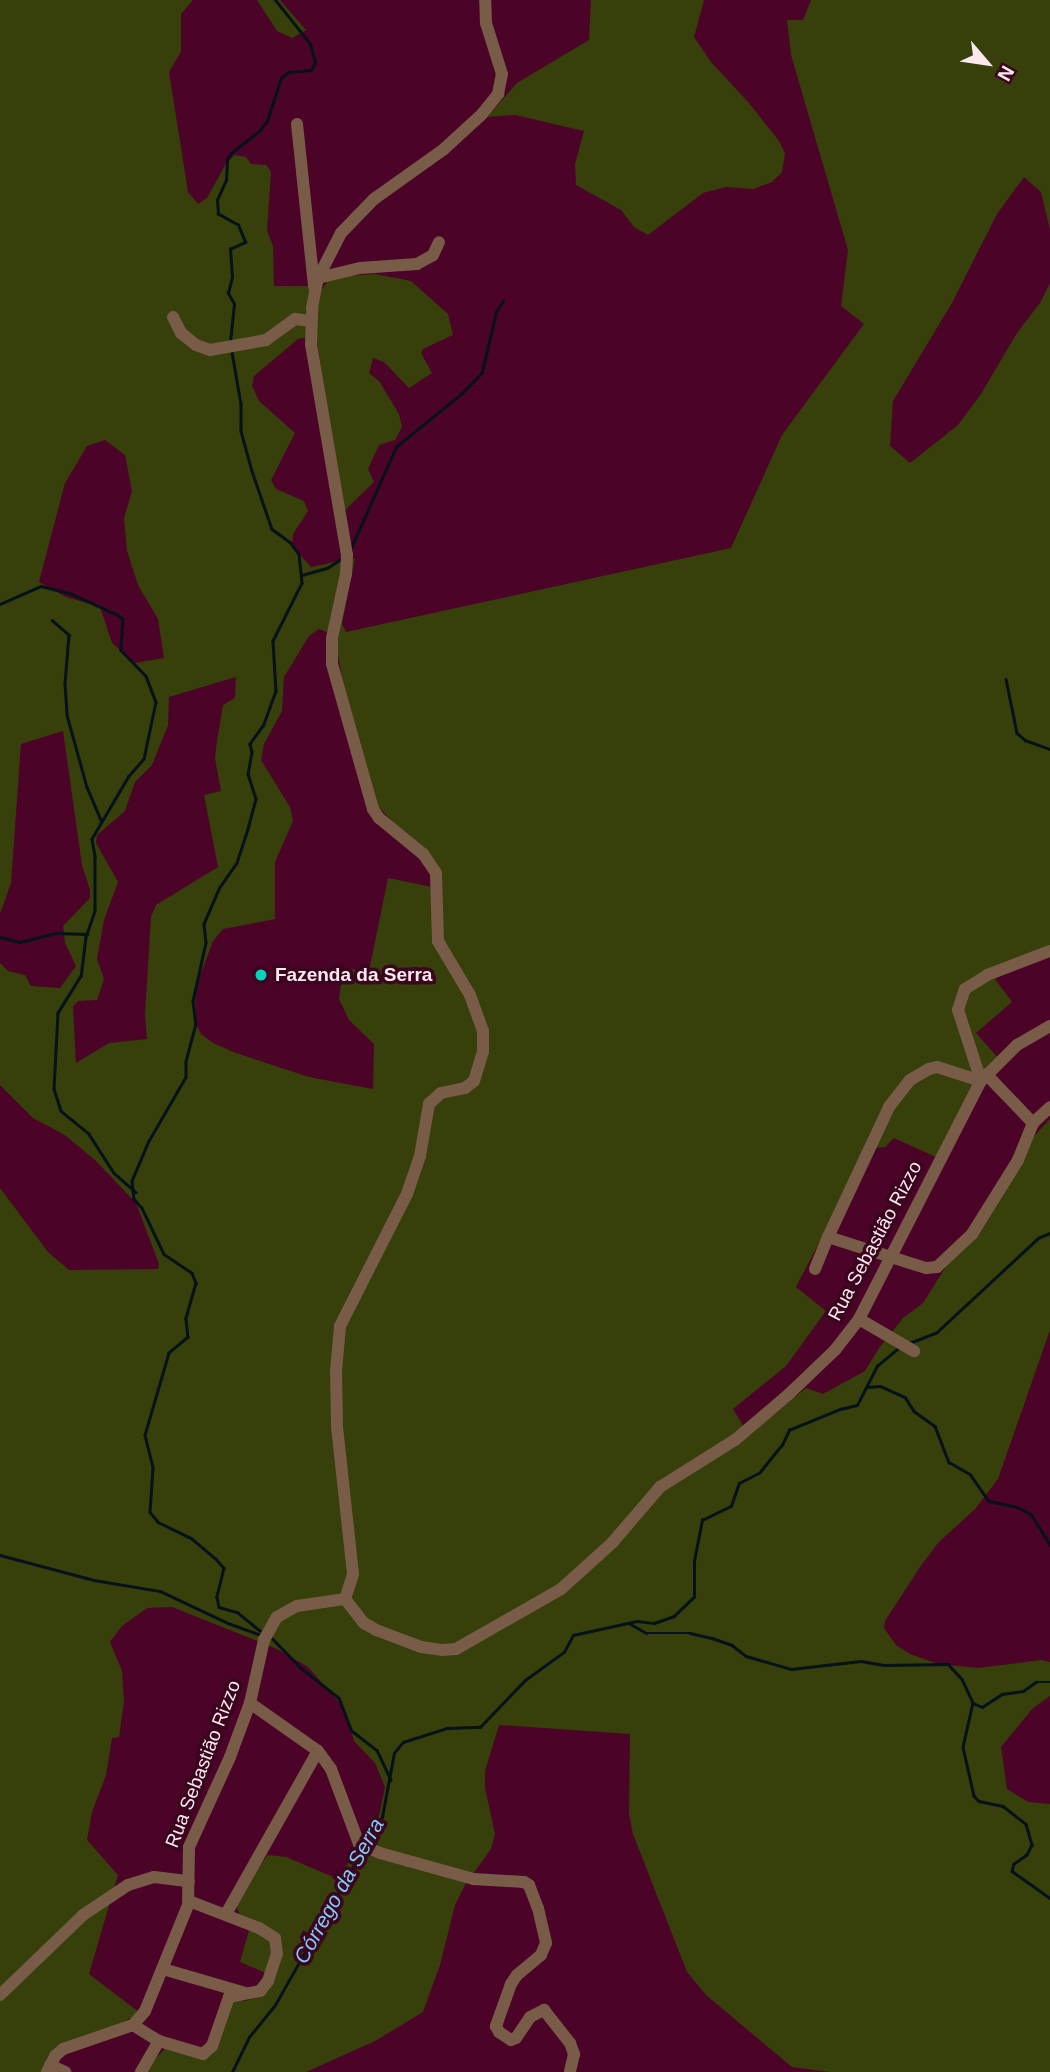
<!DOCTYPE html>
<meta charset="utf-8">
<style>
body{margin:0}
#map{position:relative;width:1050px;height:2072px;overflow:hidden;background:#4b0427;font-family:Helvetica,sans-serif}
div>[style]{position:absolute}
.green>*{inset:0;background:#373f0b}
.stream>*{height:2.5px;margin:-1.25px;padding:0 1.25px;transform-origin:1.25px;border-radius:1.25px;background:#05121a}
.minor>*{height:12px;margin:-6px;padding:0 6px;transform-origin:6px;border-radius:6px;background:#785c48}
.dots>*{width:19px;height:19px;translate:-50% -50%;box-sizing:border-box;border:4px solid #3a051e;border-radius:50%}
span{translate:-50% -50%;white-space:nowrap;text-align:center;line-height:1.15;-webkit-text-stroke:7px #3a051e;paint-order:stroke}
.poi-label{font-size:19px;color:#fbe9ee;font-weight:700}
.left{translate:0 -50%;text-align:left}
.street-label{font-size:19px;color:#fbe9ee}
.water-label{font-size:21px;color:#82cbfa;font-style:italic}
.north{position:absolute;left:952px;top:28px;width:70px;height:70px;-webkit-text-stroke:5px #3a051e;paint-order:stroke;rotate:119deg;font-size:19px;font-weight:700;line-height:28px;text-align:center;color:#fbe9ee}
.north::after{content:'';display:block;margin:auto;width:24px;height:32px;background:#fbe9ee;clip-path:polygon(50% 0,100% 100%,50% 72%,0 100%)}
</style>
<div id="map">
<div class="green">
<i style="clip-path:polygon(evenodd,0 0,193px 0,181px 14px,181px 52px,169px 72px,188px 192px,198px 204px,207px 198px,227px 162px,235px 155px,246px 157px,251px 164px,266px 165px,271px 171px,267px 231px,273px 246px,274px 286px,312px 286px,310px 337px,298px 339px,254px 376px,252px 386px,259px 401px,295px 433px,271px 480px,276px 489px,304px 501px,308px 511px,293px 534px,292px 546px,311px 567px,355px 558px,342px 624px,346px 632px,731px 548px,782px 435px,864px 324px,841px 306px,848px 250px,791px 55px,787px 20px,803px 20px,811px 0,1050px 0,1050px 230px,1041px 192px,1024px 177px,997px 214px,952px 303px,893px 401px,890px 446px,910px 463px,958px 425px,981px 394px,1017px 333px,1040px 303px,1050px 283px,1050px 951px,1036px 955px,995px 979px,1012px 1002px,976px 1033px,1000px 1060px,940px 1159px,894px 1138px,885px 1147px,868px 1149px,796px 1287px,826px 1311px,786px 1366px,733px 1409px,749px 1435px,806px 1388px,823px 1394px,865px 1371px,879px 1348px,903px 1318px,923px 1303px,1015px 1157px,1050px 1119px,1050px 1330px,998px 1479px,975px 1509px,938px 1543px,920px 1567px,885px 1621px,884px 1628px,896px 1645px,910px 1654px,938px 1664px,978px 1668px,1041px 1660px,1050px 1662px,1050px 1696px,1033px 1708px,1001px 1747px,1007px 1789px,1028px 1802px,1050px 1804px,1050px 2072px,829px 2072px,792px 2067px,706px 1995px,687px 1972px,633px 1834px,629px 1814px,630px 1734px,499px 1725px,485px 1771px,485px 1788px,495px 1834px,491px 1849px,465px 1885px,455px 1905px,440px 1965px,423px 2012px,375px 2041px,306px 2072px,142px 2072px,168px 2046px,201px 2053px,232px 1998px,244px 2001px,255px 1998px,266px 1973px,240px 1962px,250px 1927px,243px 1923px,235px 1903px,263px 1861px,268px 1855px,286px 1857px,338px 1879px,379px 1816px,385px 1787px,375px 1763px,354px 1741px,345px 1709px,308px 1667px,277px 1649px,172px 1607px,147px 1608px,122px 1626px,110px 1642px,122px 1671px,124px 1702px,119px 1737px,112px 1738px,106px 1775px,92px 1812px,87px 1840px,118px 1875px,89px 1974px,140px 2013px,59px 2057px,59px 2072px,0 2072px,0 1188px,48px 1252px,69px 1270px,158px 1269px,159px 1264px,136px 1203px,96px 1161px,65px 1135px,33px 1118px,0 1085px,0 963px,8px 971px,25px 975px,31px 986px,60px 988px,76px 966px,65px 943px,63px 926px,90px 898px,90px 890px,82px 865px,63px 731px,21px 744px,11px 883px,0 914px,0 0,105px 440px,125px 455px,132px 491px,124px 518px,127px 551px,138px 585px,158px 619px,164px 658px,135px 663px,112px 643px,100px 607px,66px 597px,39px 582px,65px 483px,87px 446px,105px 440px,0 0,319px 629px,335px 635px,347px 711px,376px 804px,437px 869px,437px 888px,388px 878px,369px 971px,347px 969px,342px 979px,339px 999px,349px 1020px,374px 1044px,373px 1089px,309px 1077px,236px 1053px,213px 1043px,201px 1034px,196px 1024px,195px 989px,213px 941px,223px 929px,275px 919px,275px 862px,293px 821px,290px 807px,261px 760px,264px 744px,282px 711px,284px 677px,309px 636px,319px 629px,0 0,236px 677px,235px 698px,223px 705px,217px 741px,215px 758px,221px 791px,204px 795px,218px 867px,156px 905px,151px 917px,145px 1015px,147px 1039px,109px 1043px,76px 1063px,73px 1006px,78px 1001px,97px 1000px,104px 979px,97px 959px,104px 920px,118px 882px,96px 843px,97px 835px,125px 811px,135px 782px,152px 765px,168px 725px,169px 697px,236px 677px)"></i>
<i style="clip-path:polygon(257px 0,280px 0,306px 30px,292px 38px,277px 31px)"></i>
<i style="clip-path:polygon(591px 0,704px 0,694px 37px,711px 62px,749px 103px,779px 141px,785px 153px,782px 172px,772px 182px,753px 189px,726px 187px,703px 193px,648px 235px,634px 227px,621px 210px,576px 185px,575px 164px,584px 131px,515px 115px,487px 117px,517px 83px,589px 40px)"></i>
<i style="clip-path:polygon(375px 274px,411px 281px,448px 314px,453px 335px,423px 349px,421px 353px,432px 373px,409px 388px,384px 362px,373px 358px,369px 373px,379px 381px,399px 414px,402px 427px,395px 440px,379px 445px,368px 469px,374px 482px,343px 512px,316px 335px,316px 315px,322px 289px,328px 281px,335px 277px)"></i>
</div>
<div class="stream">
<i style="left:230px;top:342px;width:38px;rotate:-84deg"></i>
<i style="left:234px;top:304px;width:13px;rotate:-119deg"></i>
<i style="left:228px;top:293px;width:16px;rotate:-76deg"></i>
<i style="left:232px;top:277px;width:28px;rotate:-94deg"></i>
<i style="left:230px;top:249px;width:17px;rotate:-25deg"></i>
<i style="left:245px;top:242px;width:18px;rotate:-112deg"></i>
<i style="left:238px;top:225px;width:23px;rotate:-151deg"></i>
<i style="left:218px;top:214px;width:14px;rotate:-94deg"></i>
<i style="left:217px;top:200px;width:22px;rotate:-66deg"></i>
<i style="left:226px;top:180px;width:20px;rotate:-87deg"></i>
<i style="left:227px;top:160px;width:8px;rotate:-60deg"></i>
<i style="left:231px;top:153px;width:37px;rotate:-38deg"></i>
<i style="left:260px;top:130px;width:11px;rotate:-52deg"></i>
<i style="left:267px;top:121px;width:45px;rotate:-72deg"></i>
<i style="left:281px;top:78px;width:10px;rotate:-37deg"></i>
<i style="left:289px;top:72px;width:22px;rotate:-5deg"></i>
<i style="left:311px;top:70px;width:9px;rotate:-63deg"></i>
<i style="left:315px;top:62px;width:19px;rotate:-106deg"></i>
<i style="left:310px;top:44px;width:56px;rotate:-128.5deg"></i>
<i style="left:232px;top:352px;width:53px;rotate:80.2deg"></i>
<i style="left:241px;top:404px;width:27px;rotate:90deg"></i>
<i style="left:241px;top:431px;width:41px;rotate:74.6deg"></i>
<i style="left:252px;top:471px;width:61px;rotate:71deg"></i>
<i style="left:272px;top:529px;width:22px;rotate:36deg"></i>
<i style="left:290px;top:542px;width:15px;rotate:53deg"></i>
<i style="left:299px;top:554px;width:29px;rotate:84deg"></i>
<i style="left:302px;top:583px;width:65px;rotate:116.6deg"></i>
<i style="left:273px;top:641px;width:50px;rotate:86.6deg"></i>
<i style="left:276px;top:691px;width:37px;rotate:110deg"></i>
<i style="left:263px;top:726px;width:22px;rotate:126deg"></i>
<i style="left:250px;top:744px;width:8px;rotate:76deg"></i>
<i style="left:252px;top:752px;width:22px;rotate:100deg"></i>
<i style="left:248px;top:774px;width:26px;rotate:72deg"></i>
<i style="left:256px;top:799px;width:28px;rotate:105deg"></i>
<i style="left:249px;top:826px;width:39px;rotate:108deg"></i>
<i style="left:237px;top:863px;width:29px;rotate:125deg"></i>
<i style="left:220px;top:887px;width:40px;rotate:113.4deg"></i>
<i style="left:204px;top:924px;width:19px;rotate:84deg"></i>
<i style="left:206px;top:943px;width:59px;rotate:102.6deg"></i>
<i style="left:193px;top:1001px;width:23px;rotate:83deg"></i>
<i style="left:196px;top:1024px;width:39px;rotate:105deg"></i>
<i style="left:186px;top:1062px;width:15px;rotate:90deg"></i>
<i style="left:186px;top:1077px;width:74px;rotate:120deg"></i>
<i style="left:149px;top:1141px;width:43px;rotate:113deg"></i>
<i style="left:132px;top:1181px;width:18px;rotate:84deg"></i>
<i style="left:134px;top:1199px;width:12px;rotate:48deg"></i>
<i style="left:142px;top:1208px;width:51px;rotate:64.4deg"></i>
<i style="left:164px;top:1254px;width:34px;rotate:34deg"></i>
<i style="left:192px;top:1273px;width:11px;rotate:68deg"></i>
<i style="left:196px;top:1283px;width:37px;rotate:106deg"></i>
<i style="left:186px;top:1319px;width:18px;rotate:84deg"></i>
<i style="left:188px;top:1337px;width:25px;rotate:140deg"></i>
<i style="left:169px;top:1353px;width:85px;rotate:106.3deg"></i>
<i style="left:145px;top:1435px;width:34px;rotate:76deg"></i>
<i style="left:153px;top:1468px;width:44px;rotate:93.9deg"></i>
<i style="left:150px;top:1512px;width:13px;rotate:51deg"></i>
<i style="left:158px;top:1522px;width:37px;rotate:26deg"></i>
<i style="left:191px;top:1538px;width:33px;rotate:40deg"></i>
<i style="left:216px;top:1559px;width:12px;rotate:48deg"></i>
<i style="left:224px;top:1568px;width:30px;rotate:104deg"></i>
<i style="left:217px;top:1597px;width:10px;rotate:79deg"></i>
<i style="left:219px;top:1607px;width:19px;rotate:16deg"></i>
<i style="left:237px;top:1612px;width:32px;rotate:39deg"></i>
<i style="left:350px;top:550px;width:113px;rotate:-65.9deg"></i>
<i style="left:396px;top:447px;width:85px;rotate:-39.3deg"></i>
<i style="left:462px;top:393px;width:29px;rotate:-46deg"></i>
<i style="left:482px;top:372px;width:62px;rotate:-76.9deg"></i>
<i style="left:496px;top:312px;width:13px;rotate:-58deg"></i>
<i style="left:302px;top:575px;width:26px;rotate:-16deg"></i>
<i style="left:327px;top:568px;width:17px;rotate:-33deg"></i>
<i style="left:0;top:604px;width:45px;rotate:-23.7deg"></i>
<i style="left:41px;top:586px;width:32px;rotate:14deg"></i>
<i style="left:72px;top:594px;width:51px;rotate:24.5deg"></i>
<i style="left:118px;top:615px;width:6px;rotate:39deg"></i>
<i style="left:123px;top:619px;width:31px;rotate:94deg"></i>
<i style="left:121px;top:650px;width:36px;rotate:46deg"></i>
<i style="left:146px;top:676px;width:28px;rotate:69deg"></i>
<i style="left:156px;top:702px;width:58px;rotate:101.9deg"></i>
<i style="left:144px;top:759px;width:23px;rotate:131deg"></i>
<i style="left:129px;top:776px;width:73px;rotate:120.4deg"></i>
<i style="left:92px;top:839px;width:17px;rotate:80deg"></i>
<i style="left:95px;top:856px;width:55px;rotate:90deg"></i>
<i style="left:95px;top:911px;width:28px;rotate:109deg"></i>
<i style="left:86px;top:937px;width:39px;rotate:97deg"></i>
<i style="left:81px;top:976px;width:44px;rotate:121.9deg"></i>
<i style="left:58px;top:1013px;width:76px;rotate:93deg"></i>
<i style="left:54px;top:1089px;width:23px;rotate:72deg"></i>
<i style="left:61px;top:1111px;width:36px;rotate:39deg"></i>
<i style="left:89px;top:1134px;width:46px;rotate:57.3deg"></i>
<i style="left:114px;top:1173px;width:29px;rotate:41deg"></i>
<i style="left:52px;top:620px;width:23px;rotate:41deg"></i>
<i style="left:69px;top:635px;width:49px;rotate:94.7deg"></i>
<i style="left:65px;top:684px;width:31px;rotate:86deg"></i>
<i style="left:67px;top:715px;width:75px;rotate:74.5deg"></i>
<i style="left:87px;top:787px;width:36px;rotate:67deg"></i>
<i style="left:1006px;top:679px;width:55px;rotate:78.5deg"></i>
<i style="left:1017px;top:733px;width:11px;rotate:41deg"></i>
<i style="left:1025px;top:740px;width:27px;rotate:20deg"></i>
<i style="left:0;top:937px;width:21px;rotate:14deg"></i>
<i style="left:20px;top:942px;width:37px;rotate:-14deg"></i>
<i style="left:56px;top:933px;width:31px;rotate:2deg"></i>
<i style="left:909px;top:1343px;width:30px;rotate:-21deg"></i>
<i style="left:937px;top:1332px;width:138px;rotate:-42.9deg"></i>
<i style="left:1038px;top:1238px;width:13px;rotate:-23deg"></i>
<i style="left:867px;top:1387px;width:13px;rotate:-4deg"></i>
<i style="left:880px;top:1386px;width:27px;rotate:24deg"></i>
<i style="left:905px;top:1397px;width:17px;rotate:57deg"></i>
<i style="left:914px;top:1411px;width:26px;rotate:36deg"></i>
<i style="left:935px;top:1426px;width:39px;rotate:69deg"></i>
<i style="left:949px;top:1462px;width:24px;rotate:30deg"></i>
<i style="left:970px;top:1474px;width:33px;rotate:55deg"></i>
<i style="left:989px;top:1501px;width:29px;rotate:12deg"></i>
<i style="left:1017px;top:1507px;width:16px;rotate:27deg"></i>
<i style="left:1031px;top:1514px;width:36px;rotate:58deg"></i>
<i style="left:0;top:1555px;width:97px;rotate:14.9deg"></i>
<i style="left:94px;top:1580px;width:67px;rotate:9.5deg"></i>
<i style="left:160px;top:1591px;width:75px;rotate:25.2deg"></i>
<i style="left:228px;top:1623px;width:35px;rotate:20deg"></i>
<i style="left:629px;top:1623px;width:20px;rotate:30deg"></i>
<i style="left:646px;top:1633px;width:44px"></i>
<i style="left:690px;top:1633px;width:23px;rotate:13deg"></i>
<i style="left:712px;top:1638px;width:21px;rotate:19deg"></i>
<i style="left:732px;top:1645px;width:18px;rotate:38deg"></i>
<i style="left:746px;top:1656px;width:47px;rotate:16.1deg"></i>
<i style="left:791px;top:1669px;width:70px;rotate:-6.5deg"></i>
<i style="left:861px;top:1661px;width:23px;rotate:10deg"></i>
<i style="left:884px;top:1665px;width:64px;rotate:-0.9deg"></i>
<i style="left:948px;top:1664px;width:21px;rotate:47deg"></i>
<i style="left:962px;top:1679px;width:26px;rotate:65deg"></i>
<i style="left:973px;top:1703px;width:45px;rotate:102.8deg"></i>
<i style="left:963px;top:1747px;width:50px;rotate:77.3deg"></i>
<i style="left:974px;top:1796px;width:7px;rotate:45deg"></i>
<i style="left:979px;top:1801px;width:25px;rotate:12deg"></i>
<i style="left:1003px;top:1806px;width:29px;rotate:38deg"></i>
<i style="left:1026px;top:1824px;width:22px;rotate:74deg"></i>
<i style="left:1032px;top:1845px;width:11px;rotate:117deg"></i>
<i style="left:1027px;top:1855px;width:16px;rotate:145deg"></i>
<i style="left:1014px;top:1864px;width:7px;rotate:106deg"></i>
<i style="left:1012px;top:1871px;width:47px;rotate:35.4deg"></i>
<i style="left:271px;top:1637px;width:43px;rotate:45.9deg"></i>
<i style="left:301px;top:1668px;width:48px;rotate:38.3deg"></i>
<i style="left:339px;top:1698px;width:34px;rotate:69deg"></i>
<i style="left:351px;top:1730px;width:33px;rotate:38deg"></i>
<i style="left:377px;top:1750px;width:33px;rotate:65deg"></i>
<i style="left:973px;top:1703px;width:10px;rotate:24deg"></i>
<i style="left:982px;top:1707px;width:24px;rotate:-33deg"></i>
<i style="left:1002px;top:1694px;width:21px;rotate:-8deg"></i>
<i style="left:1023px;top:1691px;width:16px;rotate:-35deg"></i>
<i style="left:1036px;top:1682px;width:14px"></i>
<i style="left:367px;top:1843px;width:30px;rotate:-60deg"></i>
<i style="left:382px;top:1817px;width:65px;rotate:-79.4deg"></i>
<i style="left:394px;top:1753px;width:14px;rotate:-51deg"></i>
<i style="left:403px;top:1742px;width:46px;rotate:-17.7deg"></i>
<i style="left:447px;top:1728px;width:33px;rotate:-2deg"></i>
<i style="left:480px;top:1727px;width:65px;rotate:-46.2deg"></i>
<i style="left:525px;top:1680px;width:48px;rotate:-35.7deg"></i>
<i style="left:564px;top:1652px;width:19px;rotate:-62deg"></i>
<i style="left:573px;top:1635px;width:66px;rotate:-12.3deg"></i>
<i style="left:637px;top:1621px;width:17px;rotate:7deg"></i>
<i style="left:654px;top:1623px;width:21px;rotate:-19deg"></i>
<i style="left:674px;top:1616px;width:28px;rotate:-44deg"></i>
<i style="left:694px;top:1597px;width:36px;rotate:-90deg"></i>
<i style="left:694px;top:1561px;width:42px;rotate:-79deg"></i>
<i style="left:702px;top:1520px;width:32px;rotate:-26deg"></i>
<i style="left:731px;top:1506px;width:24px;rotate:-71deg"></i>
<i style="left:739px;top:1483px;width:22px;rotate:-27deg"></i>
<i style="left:759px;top:1473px;width:36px;rotate:-51deg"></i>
<i style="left:782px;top:1445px;width:17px;rotate:-65deg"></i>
<i style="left:789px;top:1430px;width:55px;rotate:-22.4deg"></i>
<i style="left:840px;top:1409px;width:17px;rotate:-13deg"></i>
<i style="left:857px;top:1405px;width:44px;rotate:-62.9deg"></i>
<i style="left:877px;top:1366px;width:30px;rotate:-40deg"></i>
<i style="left:232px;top:2072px;width:39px;rotate:-64deg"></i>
<i style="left:249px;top:2037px;width:41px;rotate:-50.9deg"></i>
<i style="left:275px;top:2005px;width:179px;rotate:-60.6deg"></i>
</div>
<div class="minor">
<i style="left:297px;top:124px;width:163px;rotate:84deg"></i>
<i style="left:318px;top:278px;width:43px;rotate:-13.4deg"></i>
<i style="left:360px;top:268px;width:57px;rotate:-4deg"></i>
<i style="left:417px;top:264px;width:18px;rotate:-29deg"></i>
<i style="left:433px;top:255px;width:14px;rotate:-65deg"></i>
<i style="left:173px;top:317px;width:18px;rotate:63deg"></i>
<i style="left:181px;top:333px;width:19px;rotate:39deg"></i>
<i style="left:196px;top:345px;width:15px;rotate:20deg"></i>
<i style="left:210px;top:350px;width:57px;rotate:-10.1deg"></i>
<i style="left:266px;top:340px;width:36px;rotate:-36deg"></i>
<i style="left:295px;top:319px;width:16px;rotate:7deg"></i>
<i style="left:986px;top:1074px;width:68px;rotate:46.2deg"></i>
<i style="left:981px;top:1081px;width:46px;rotate:-162.3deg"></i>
<i style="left:937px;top:1067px;width:8px;rotate:166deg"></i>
<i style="left:929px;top:1069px;width:22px;rotate:150deg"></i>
<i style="left:910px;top:1080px;width:34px;rotate:128deg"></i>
<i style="left:889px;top:1107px;width:144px;rotate:115.1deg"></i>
<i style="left:828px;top:1237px;width:103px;rotate:17.6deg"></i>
<i style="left:926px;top:1268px;width:11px;rotate:-5deg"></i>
<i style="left:937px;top:1267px;width:48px;rotate:-43.3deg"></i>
<i style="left:972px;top:1234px;width:87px;rotate:-58.1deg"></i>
<i style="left:1018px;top:1160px;width:40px;rotate:-68deg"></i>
<i style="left:1033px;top:1123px;width:23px;rotate:-43deg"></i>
<i style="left:981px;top:1081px;width:75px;rotate:-107.9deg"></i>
<i style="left:958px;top:1010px;width:22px;rotate:-72deg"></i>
<i style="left:965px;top:989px;width:26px;rotate:-32deg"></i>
<i style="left:987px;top:975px;width:67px;rotate:-20.9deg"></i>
<i style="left:815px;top:1269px;width:35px;rotate:-68deg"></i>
<i style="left:859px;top:1319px;width:64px;rotate:30.2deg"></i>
<i style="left:345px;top:1599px;width:26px;rotate:-72deg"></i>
<i style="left:353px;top:1574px;width:149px;rotate:-96.2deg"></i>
<i style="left:337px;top:1426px;width:55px;rotate:-91deg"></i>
<i style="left:336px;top:1371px;width:45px;rotate:-84.9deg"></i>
<i style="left:340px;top:1326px;width:148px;rotate:-63.1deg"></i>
<i style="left:407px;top:1194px;width:40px;rotate:-71.1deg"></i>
<i style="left:420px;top:1156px;width:53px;rotate:-80.2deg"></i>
<i style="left:429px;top:1104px;width:16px;rotate:-43deg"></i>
<i style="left:441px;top:1093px;width:25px;rotate:-12deg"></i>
<i style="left:465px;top:1088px;width:11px;rotate:-38deg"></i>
<i style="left:474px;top:1081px;width:30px;rotate:-73deg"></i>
<i style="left:483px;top:1052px;width:21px;rotate:-90deg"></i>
<i style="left:483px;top:1031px;width:38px;rotate:-110deg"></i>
<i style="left:470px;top:995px;width:63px;rotate:-120.7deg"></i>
<i style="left:438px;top:941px;width:68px;rotate:-91.7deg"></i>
<i style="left:436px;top:873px;width:23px;rotate:-124deg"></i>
<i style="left:423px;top:854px;width:57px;rotate:-140.7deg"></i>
<i style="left:379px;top:818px;width:11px;rotate:-124deg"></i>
<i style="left:373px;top:809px;width:151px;rotate:-105.8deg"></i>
<i style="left:332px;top:664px;width:26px;rotate:-90deg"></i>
<i style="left:332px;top:638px;width:66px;rotate:-77.7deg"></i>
<i style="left:346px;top:574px;width:19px;rotate:-87deg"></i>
<i style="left:347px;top:555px;width:213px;rotate:-99.7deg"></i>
<i style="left:311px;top:345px;width:37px;rotate:-88deg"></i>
<i style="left:312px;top:308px;width:31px;rotate:-79deg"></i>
<i style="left:318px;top:278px;width:51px;rotate:-62.9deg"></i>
<i style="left:341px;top:233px;width:47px;rotate:-45.9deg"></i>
<i style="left:374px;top:199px;width:86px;rotate:-35.5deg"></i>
<i style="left:444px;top:149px;width:52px;rotate:-42.6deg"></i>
<i style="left:482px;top:114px;width:26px;rotate:-51deg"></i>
<i style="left:498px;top:94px;width:20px;rotate:-79deg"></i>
<i style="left:502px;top:74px;width:53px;rotate:-107.4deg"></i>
<i style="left:486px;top:23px;width:23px;rotate:-92deg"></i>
<i style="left:250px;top:1703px;width:83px;rotate:35.2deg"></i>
<i style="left:318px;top:1751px;width:22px;rotate:54deg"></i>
<i style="left:331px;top:1769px;width:80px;rotate:69.5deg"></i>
<i style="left:359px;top:1844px;width:23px;rotate:23deg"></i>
<i style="left:380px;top:1853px;width:98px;rotate:15.5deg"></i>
<i style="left:474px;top:1879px;width:50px;rotate:3.4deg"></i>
<i style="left:524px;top:1882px;width:6px;rotate:31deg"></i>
<i style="left:529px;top:1885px;width:25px;rotate:69deg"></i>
<i style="left:538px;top:1908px;width:36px;rotate:77deg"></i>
<i style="left:546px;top:1943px;width:13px;rotate:113deg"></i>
<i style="left:541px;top:1955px;width:31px;rotate:140deg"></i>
<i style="left:517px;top:1975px;width:11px;rotate:124deg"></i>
<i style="left:511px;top:1984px;width:45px;rotate:109.7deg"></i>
<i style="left:496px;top:2026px;width:7px;rotate:63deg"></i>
<i style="left:499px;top:2032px;width:14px;rotate:34deg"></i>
<i style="left:511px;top:2040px;width:5px;rotate:-22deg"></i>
<i style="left:516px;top:2038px;width:25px;rotate:-56deg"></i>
<i style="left:530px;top:2017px;width:16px;rotate:-27deg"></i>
<i style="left:544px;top:2010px;width:42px;rotate:51.8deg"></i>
<i style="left:570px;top:2043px;width:12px;rotate:70deg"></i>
<i style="left:574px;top:2054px;width:18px;rotate:103deg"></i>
<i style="left:226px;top:1914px;width:187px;rotate:-60.6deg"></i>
<i style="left:163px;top:1969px;width:85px;rotate:16.3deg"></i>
<i style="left:0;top:1995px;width:115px;rotate:-43.9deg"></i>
<i style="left:83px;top:1915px;width:54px;rotate:-33.7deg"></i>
<i style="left:128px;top:1885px;width:27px;rotate:-17deg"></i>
<i style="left:154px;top:1877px;width:35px;rotate:7deg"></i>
<i style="left:133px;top:2025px;width:31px;rotate:32deg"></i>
<i style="left:159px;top:2041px;width:46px;rotate:16.5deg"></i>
<i style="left:203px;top:2054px;width:12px;rotate:-42deg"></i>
<i style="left:212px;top:2046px;width:52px;rotate:-70.9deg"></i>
<i style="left:229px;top:1997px;width:32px;rotate:-11deg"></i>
<i style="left:260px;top:1991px;width:13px;rotate:-51deg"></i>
<i style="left:268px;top:1981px;width:28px;rotate:-72deg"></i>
<i style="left:277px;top:1954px;width:16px;rotate:-97deg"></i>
<i style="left:275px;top:1938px;width:19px;rotate:-148deg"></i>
<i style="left:259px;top:1928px;width:75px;rotate:-158.9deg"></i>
<i style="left:50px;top:2065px;width:17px;rotate:25deg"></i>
<i style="left:47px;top:2072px;width:18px;rotate:-63deg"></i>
<i style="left:55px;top:2056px;width:11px;rotate:-41deg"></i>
<i style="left:63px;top:2049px;width:74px;rotate:-18.9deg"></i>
<i style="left:133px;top:2025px;width:18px;rotate:-49deg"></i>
<i style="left:145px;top:2011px;width:114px;rotate:-67.9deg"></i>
<i style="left:188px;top:1905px;width:58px;rotate:-89deg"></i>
<i style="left:189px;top:1847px;width:99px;rotate:-65.5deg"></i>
<i style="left:230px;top:1757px;width:58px;rotate:-69.7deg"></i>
<i style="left:250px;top:1703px;width:65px;rotate:-77.5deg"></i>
<i style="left:264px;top:1640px;width:26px;rotate:-61deg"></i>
<i style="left:277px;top:1617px;width:23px;rotate:-29deg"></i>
<i style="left:297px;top:1606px;width:49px;rotate:-8.3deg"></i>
<i style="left:345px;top:1599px;width:31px;rotate:52deg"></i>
<i style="left:364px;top:1623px;width:14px;rotate:30deg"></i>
<i style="left:376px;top:1630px;width:48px;rotate:20.7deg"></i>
<i style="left:421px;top:1647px;width:21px;rotate:8deg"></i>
<i style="left:442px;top:1650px;width:14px;rotate:-4deg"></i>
<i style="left:456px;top:1649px;width:121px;rotate:-29.7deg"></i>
<i style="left:561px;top:1589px;width:69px;rotate:-42deg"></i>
<i style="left:612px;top:1543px;width:74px;rotate:-49.4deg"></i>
<i style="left:660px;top:1487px;width:89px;rotate:-32.1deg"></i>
<i style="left:735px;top:1440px;width:71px;rotate:-40.4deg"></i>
<i style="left:789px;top:1394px;width:64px;rotate:-43.7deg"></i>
<i style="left:835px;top:1350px;width:39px;rotate:-52deg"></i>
<i style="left:859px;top:1319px;width:267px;rotate:-62.9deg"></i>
<i style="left:981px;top:1081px;width:51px;rotate:-45deg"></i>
<i style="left:1017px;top:1045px;width:38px;rotate:-30deg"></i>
<i style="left:141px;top:2072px;width:36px;rotate:-60deg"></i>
</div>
<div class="dots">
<i style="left:261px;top:975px;background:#00d5b7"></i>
</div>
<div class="poi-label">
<span class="left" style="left:275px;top:975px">Fazenda da Serra</span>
</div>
<div class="street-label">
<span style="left:875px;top:1241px;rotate:-62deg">Rua Sebastião Rizzo</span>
<span style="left:203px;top:1764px;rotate:-69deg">Rua Sebastião Rizzo</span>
</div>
<div class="water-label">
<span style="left:339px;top:1891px;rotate:-61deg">Córrego da Serra</span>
</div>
<div class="north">N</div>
</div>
